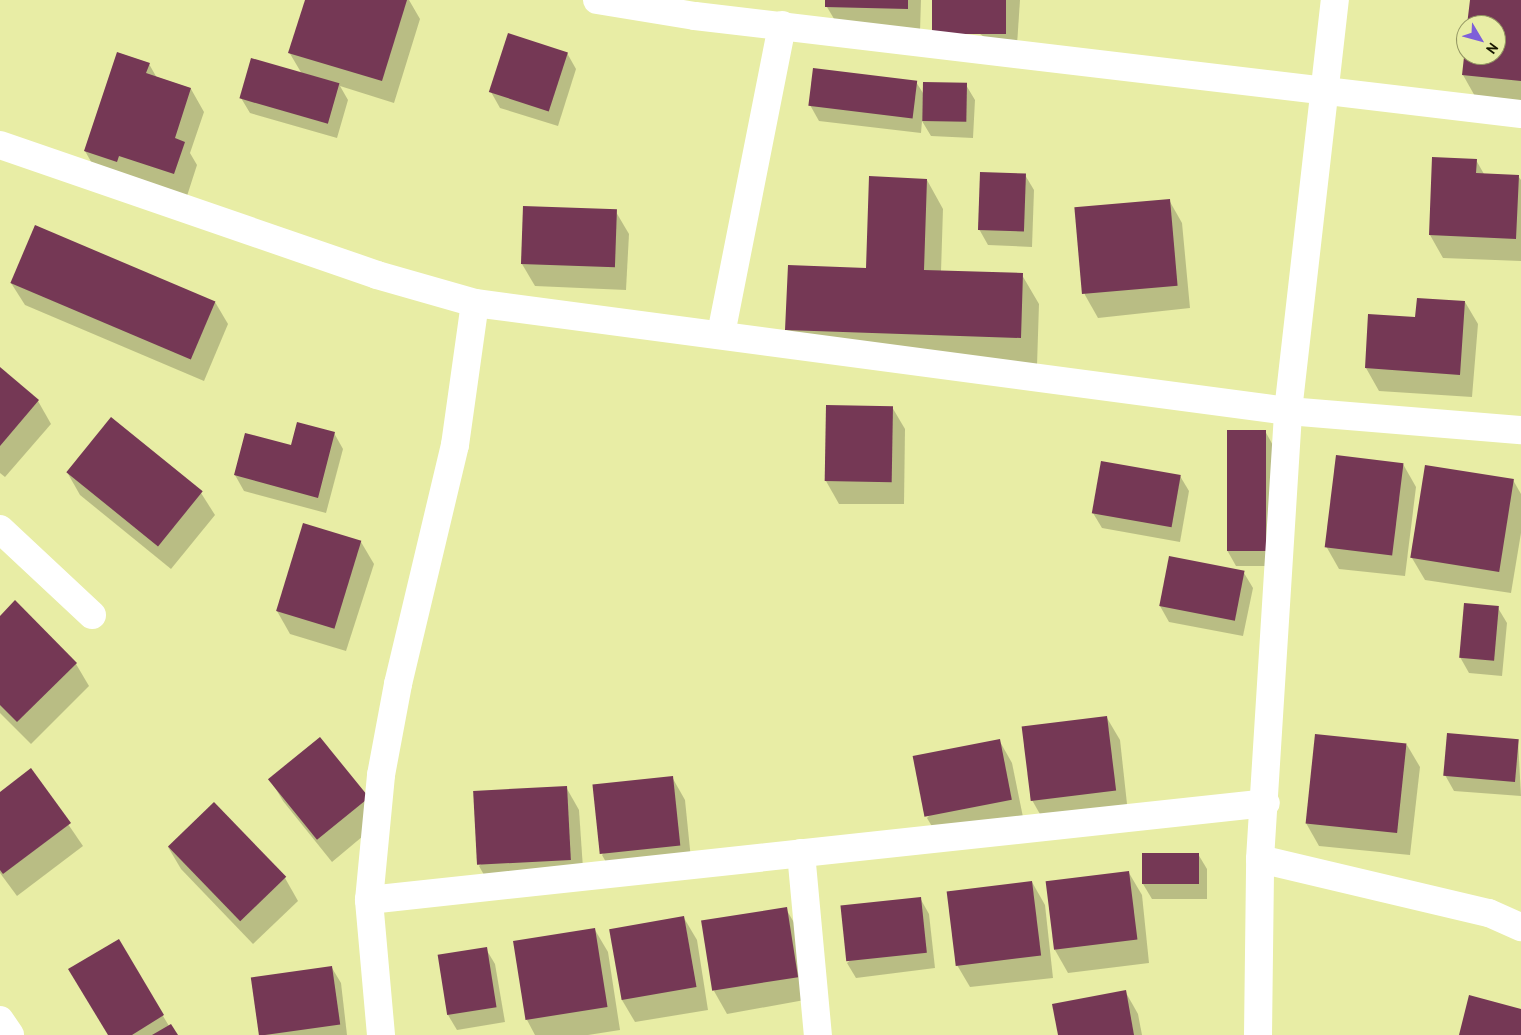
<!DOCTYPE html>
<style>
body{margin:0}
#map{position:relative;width:1521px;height:1035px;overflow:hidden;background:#e8eda5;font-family:"PT Sans",sans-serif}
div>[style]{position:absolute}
.shadow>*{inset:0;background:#0003}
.building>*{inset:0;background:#753855;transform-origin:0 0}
.minor>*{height:28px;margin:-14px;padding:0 14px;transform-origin:14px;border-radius:14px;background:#fff}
span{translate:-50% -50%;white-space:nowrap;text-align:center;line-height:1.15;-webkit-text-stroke:5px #e8eda5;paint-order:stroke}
.north{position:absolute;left:1456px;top:15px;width:50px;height:50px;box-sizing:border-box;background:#e8eda5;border:1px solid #949763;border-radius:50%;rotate:127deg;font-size:14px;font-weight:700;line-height:20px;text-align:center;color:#161700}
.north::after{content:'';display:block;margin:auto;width:18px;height:22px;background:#7e5fd9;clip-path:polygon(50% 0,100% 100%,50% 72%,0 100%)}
</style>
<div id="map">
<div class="shadow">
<i style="clip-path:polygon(306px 0,409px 0,420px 19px,394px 103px,340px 86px,348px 100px,337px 138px,250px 113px,241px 98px,302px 74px,289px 52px)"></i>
<i style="clip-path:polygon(827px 0,921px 0,920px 31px,840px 29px,827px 7px)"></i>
<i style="clip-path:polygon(933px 0,1020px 0,1016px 60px)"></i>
<i style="clip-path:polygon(1471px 0,1521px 0,1521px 102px,1476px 98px,1463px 75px,1466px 48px,1466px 55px,1496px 55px,1496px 25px,1468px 25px)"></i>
<i style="clip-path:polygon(567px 53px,576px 69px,558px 126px,500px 108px,491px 92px)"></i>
<i style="clip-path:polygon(149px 64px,157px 78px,191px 89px,204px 112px,190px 153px,197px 165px,187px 196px,98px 174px,85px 151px)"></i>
<i style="clip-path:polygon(916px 82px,923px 93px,966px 85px,975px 100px,973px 138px,931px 136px,922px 121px,921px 133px,819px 121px,810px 105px)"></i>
<i style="clip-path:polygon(1476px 160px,1484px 174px,1518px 176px,1521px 180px,1521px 261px,1443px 258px,1430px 235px)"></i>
<i style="clip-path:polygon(1025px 175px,1034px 190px,1032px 247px,988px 245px,979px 229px)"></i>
<i style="clip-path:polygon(927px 180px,943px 209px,941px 272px,1022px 275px,1039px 304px,1037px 366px,803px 359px,787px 330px,867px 269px)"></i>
<i style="clip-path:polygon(1169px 200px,1182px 223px,1190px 308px,1098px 318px,1085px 295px,1077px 210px)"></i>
<i style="clip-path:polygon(616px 212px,629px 234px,626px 290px,535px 286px,522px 264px)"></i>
<i style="clip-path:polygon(11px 283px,215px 302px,228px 324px,204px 381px,25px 305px)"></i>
<i style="clip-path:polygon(1465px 302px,1478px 324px,1472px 397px,1379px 391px,1366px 368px,1370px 315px,1416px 318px)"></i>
<i style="clip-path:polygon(0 369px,38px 401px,51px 424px,5px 477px,0 473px)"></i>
<i style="clip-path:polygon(892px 407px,905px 429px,904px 504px,839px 504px,826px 481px)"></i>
<i style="clip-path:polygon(111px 419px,201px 493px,215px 515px,171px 569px,80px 495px,67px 472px)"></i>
<i style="clip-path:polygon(1265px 431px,1274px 447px,1273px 566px,1236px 566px,1227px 550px)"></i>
<i style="clip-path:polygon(334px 433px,343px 449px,326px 513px,244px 491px,235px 475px)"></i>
<i style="clip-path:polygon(1403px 464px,1416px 487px,1405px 576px,1339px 569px,1326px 546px)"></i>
<i style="clip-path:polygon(1180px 476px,1189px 491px,1180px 542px,1102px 528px,1093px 513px)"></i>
<i style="clip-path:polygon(1513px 480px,1521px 494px,1521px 533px,1511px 593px,1425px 580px,1412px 558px)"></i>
<i style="clip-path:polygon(361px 542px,374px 564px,346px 651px,290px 634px,277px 611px)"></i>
<i style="clip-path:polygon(1244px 573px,1253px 588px,1243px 636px,1169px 622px,1160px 606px)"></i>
<i style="clip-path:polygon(1498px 608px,1507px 623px,1502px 676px,1469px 673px,1460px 657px)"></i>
<i style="clip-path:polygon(0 617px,76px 664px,89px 686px,31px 744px,0 713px)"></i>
<i style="clip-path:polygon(1107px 718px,1120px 740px,1128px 813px,1045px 823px,1032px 800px)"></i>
<i style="clip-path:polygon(320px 739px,381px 821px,332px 862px,283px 801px,270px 779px)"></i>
<i style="clip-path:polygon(999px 740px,1012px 763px,1024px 822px,940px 840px,927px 818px)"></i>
<i style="clip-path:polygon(1518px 740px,1521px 796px,1454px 791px,1445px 775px)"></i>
<i style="clip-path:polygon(1407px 745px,1420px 767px,1410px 855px,1319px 846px,1306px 823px)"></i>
<i style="clip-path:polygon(31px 770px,83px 846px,17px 896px,0 873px,0 793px)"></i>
<i style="clip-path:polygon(672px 777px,685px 800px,692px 869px,615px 878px,602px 855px)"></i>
<i style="clip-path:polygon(566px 787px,579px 810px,584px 883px,492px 889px,479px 866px)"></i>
<i style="clip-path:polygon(168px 847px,285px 878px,298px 901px,253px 944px,181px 869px)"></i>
<i style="clip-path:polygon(1198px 854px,1207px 869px,1207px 899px,1152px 899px,1143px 884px)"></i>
<i style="clip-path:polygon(1129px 873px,1142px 895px,1149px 963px,1068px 973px,1055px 950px)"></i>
<i style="clip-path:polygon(1032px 882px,1045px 905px,1053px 978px,970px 987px,957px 965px,948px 893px)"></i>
<i style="clip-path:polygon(920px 898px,929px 914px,935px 968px,856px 978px,847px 963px)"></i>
<i style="clip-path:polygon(786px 909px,799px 931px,810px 999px,727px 1014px,714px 991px)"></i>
<i style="clip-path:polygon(684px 918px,697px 940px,708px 1010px,635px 1022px,622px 1000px,610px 930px)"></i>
<i style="clip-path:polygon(595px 930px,608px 952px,620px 1030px,588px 1035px,535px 1035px,527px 1020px)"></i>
<i style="clip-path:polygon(118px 941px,169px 1026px,176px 1035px,109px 1035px)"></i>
<i style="clip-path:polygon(486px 949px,495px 964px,505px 1022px,457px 1030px,448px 1015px)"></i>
<i style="clip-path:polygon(332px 968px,341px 983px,347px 1035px,260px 1035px,252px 979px)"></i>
<i style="clip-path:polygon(1125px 991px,1138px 1014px,1142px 1035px,1059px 1035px)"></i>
</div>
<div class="building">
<i style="clip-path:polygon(305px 0,407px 0,382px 81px,288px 53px)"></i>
<i style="clip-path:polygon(825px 0,908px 0,908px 9px,825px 7px)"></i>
<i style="left:932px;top:0;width:74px;height:34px"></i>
<i style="clip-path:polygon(1470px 0,1521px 0,1521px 81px,1462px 75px,1465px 48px,1466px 55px,1496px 55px,1496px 25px,1467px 25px)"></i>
<i style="left:508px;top:33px;width:63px;height:62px;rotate:18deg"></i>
<i style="clip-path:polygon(117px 52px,150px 63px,146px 73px,191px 88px,175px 138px,185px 142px,174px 174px,119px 156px,117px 162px,84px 151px)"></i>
<i style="left:251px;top:58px;width:92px;height:42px;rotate:16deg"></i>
<i style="left:813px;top:68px;width:105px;height:38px;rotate:7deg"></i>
<i style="left:923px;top:82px;width:44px;height:39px;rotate:1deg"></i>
<i style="clip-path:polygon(1432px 157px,1477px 159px,1476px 173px,1519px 175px,1516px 239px,1429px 235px)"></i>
<i style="left:980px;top:172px;width:46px;height:58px;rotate:2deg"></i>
<i style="clip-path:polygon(869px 176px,927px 179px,924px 270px,1023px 273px,1021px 338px,785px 330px,788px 265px,866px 268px)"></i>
<i style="left:1170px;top:199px;width:87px;height:96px;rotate:85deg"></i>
<i style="left:523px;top:206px;width:94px;height:58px;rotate:2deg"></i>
<i style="left:35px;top:225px;width:196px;height:63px;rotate:23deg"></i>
<i style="clip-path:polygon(1417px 298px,1465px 301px,1460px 375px,1365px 368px,1368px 314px,1415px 317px)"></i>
<i style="clip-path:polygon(0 367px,39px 400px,0 446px)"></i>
<i style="left:826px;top:405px;width:67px;height:76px;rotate:1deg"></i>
<i style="left:111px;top:417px;width:118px;height:71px;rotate:39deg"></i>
<i style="clip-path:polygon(297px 422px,335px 432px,318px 498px,234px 475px,245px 433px,291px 445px)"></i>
<i style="left:1227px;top:430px;width:39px;height:121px"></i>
<i style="left:1336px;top:455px;width:68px;height:93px;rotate:7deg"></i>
<i style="left:1101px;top:461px;width:81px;height:53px;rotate:10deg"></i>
<i style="left:1425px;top:465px;width:90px;height:94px;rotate:9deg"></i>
<i style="left:303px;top:523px;width:61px;height:92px;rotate:17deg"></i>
<i style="left:1169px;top:556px;width:77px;height:51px;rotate:11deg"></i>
<i style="clip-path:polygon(15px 600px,77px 663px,17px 722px,0 705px,0 616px)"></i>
<i style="left:1464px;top:603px;width:35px;height:55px;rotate:5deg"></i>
<i style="left:1107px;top:716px;width:75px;height:86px;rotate:83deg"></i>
<i style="left:1447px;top:733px;width:72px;height:43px;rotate:5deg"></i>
<i style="left:1315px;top:734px;width:92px;height:90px;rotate:6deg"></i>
<i style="left:320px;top:737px;width:78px;height:67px;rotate:51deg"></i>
<i style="left:1000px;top:739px;width:62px;height:89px;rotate:79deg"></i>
<i style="clip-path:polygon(31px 768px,71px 823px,3px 874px,0 870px,0 792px)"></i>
<i style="left:673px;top:776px;width:70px;height:81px;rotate:84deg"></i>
<i style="left:567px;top:786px;width:74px;height:94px;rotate:87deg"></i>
<i style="left:214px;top:802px;width:104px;height:64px;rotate:46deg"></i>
<i style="left:1142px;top:853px;width:57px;height:31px"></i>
<i style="left:1129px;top:871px;width:69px;height:84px;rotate:83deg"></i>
<i style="left:1032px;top:881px;width:75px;height:86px;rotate:83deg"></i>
<i style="left:921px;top:897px;width:56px;height:81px;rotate:84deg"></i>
<i style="left:787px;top:907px;width:71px;height:87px;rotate:81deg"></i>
<i style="left:684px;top:916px;width:72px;height:76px;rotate:80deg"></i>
<i style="left:595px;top:928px;width:80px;height:83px;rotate:81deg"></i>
<i style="clip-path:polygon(119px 939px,164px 1015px,132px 1035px,108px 1035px,68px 969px)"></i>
<i style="left:487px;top:947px;width:61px;height:50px;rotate:81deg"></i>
<i style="left:332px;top:966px;width:59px;height:82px;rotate:82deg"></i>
<i style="clip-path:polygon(1126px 990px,1134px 1035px,1058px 1035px,1052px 1004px)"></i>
<i style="clip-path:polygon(1469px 995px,1521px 1009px,1521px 1035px,1459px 1035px)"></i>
<i style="clip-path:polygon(171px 1024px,178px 1035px,152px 1035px)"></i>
</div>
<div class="minor">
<i style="left:597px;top:0;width:99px;rotate:9.3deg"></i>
<i style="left:695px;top:16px;width:832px;rotate:6.77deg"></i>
<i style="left:0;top:145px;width:399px;rotate:19deg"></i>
<i style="left:377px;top:275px;width:102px;rotate:15.9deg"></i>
<i style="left:475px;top:303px;width:820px;rotate:7.57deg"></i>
<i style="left:1288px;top:411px;width:234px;rotate:4.7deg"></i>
<i style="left:721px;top:334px;width:315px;rotate:-78.8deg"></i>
<i style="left:0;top:529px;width:126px;rotate:43.1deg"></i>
<i style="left:801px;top:853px;width:183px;rotate:84.7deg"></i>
<i style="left:1260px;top:859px;width:235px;rotate:13.3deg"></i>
<i style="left:1489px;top:913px;width:35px;rotate:24deg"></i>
<i style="left:369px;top:900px;width:902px;rotate:-6.17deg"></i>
<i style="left:0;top:1020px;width:18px;rotate:56deg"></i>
<i style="left:381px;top:1035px;width:136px;rotate:-95.1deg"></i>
<i style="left:369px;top:900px;width:126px;rotate:-84.5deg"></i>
<i style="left:381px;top:775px;width:93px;rotate:-79.4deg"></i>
<i style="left:398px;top:684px;width:246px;rotate:-76.6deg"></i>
<i style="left:455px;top:445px;width:143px;rotate:-82deg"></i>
<i style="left:1258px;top:1035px;width:176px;rotate:-89.3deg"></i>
<i style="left:1260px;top:859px;width:449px;rotate:-86.4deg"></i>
<i style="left:1288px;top:411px;width:414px;rotate:-83.5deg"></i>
</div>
<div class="north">N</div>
</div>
